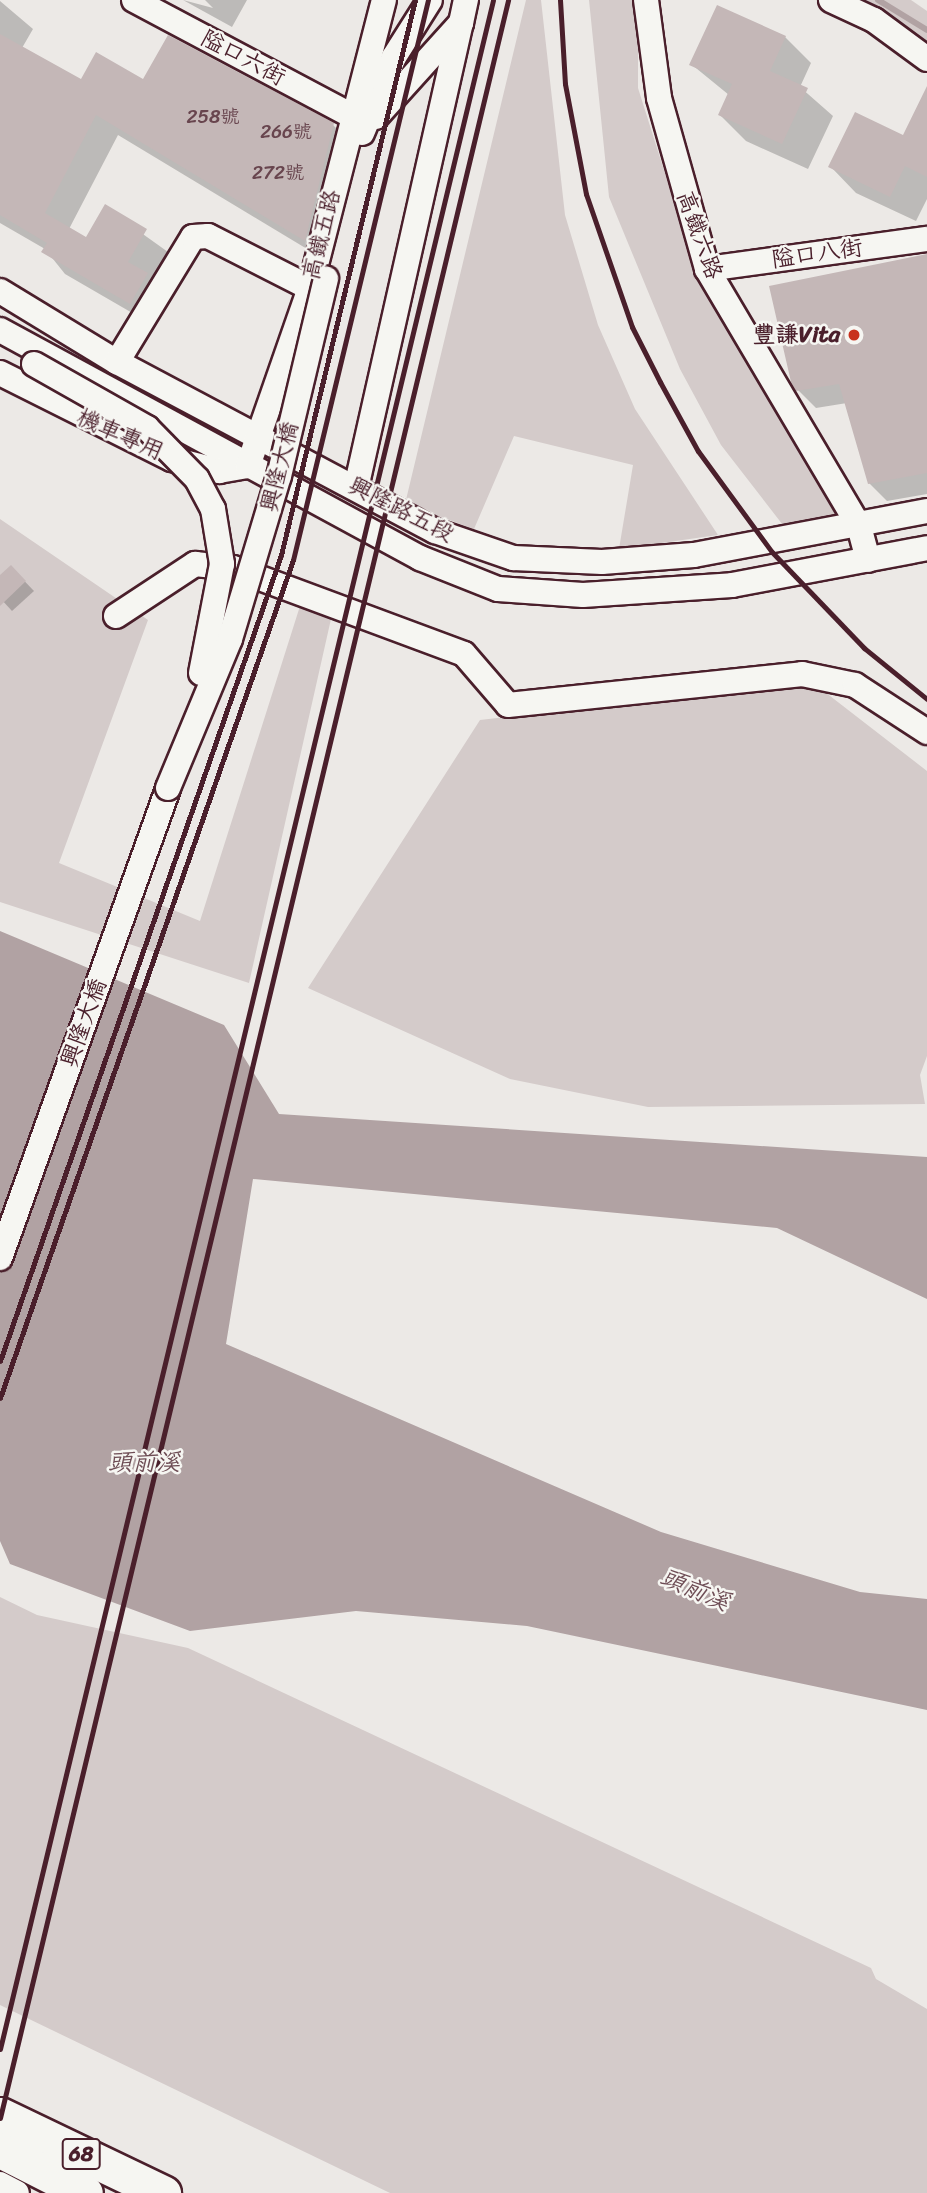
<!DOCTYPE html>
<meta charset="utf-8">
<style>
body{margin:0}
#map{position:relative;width:927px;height:2193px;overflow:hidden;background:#ece9e6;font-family:Sriracha,"LXGW WenKai TC",sans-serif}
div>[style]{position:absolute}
.green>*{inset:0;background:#d4cbca}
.water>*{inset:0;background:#b1a2a3}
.shadow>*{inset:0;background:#0003}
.stream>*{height:6px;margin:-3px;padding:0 3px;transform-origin:3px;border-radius:3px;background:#b1a2a3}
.building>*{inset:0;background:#c4b7b7}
.roads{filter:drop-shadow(2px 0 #4a1f2b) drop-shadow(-2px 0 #4a1f2b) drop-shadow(0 2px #4a1f2b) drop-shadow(0 -2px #4a1f2b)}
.minor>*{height:24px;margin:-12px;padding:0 12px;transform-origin:12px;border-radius:12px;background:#f6f6f2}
.highway>*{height:35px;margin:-17.5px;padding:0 17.5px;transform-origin:17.5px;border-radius:17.5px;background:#f6f6f2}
.rail>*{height:5px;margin:-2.5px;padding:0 2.5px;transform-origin:2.5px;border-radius:2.5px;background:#4a1f2b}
.bridges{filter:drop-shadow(2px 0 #4a1f2b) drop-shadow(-2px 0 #4a1f2b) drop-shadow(0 2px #4a1f2b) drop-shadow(0 -2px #4a1f2b)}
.minor-bridge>*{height:24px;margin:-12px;padding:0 12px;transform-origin:12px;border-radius:12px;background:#f6f6f2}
.dots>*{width:19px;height:19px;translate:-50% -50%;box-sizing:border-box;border:4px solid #f6f6f2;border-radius:50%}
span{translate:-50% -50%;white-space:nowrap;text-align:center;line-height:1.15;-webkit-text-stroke:5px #f6f6f2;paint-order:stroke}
.number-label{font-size:19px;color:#68454e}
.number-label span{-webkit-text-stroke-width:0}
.shield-label span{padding:2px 5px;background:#f6f6f2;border:2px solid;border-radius:5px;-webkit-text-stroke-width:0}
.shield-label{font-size:21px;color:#4a1f2b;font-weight:700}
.street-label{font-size:23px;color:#4a1f2b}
.poi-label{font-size:23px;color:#4a1f2b;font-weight:700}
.right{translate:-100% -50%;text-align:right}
.water-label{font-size:24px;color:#6e4d55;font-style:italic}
</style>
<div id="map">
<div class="green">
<i style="clip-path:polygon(526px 0,541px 0,565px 215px,598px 325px,635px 409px,718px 535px,619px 549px,633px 465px,514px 436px,474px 529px,405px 504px)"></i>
<i style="clip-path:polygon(589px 0,638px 0,638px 88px,699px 281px,839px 513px,786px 529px,721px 445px,680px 369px,609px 197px)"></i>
<i style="clip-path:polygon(854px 0,911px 0,927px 11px,927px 44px)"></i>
<i style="clip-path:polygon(0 519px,148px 620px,59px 863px,200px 921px,300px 606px,331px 619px,249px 983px,0 902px)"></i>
<i style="clip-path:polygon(812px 682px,927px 771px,927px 1056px,920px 1075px,925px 1104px,648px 1107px,510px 1079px,308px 988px,480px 720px)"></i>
<i style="clip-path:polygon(0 1597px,37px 1615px,188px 1648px,871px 1968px,876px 1979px,927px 2009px,927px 2193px,390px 2193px,0 2005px)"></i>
</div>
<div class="water">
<i style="clip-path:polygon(0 931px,224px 1025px,279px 1114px,927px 1157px,927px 1299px,777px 1228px,253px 1179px,226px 1344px,661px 1532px,860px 1592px,927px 1599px,927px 1710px,527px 1626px,356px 1611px,190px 1631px,10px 1564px,0 1541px)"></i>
</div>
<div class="shadow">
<i style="clip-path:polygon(183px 0,213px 8px,205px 0,247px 0,232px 27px)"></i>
<i style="clip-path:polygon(0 1px,33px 29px,22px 48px,82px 81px,144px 81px,333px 125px,355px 147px,327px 261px,118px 135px,69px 229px,86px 239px,105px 207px,168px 252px,152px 280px,169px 297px,153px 325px,65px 274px,45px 249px,0 223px)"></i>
<i style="clip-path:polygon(785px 37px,811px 63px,800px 87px,833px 116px,808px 169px,746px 141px,720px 115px,729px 95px,691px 64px)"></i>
<i style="clip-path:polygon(927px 111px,927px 199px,916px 221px,856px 193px,831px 167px,904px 137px)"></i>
<i style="clip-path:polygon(927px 255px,927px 494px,887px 501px,869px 483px,847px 403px,816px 408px,798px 390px)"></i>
<i style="clip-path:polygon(11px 567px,34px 591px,12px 611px,0 598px,0 578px)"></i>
</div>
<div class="stream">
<i style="left:878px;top:0;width:57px;rotate:31.5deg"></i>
</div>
<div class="building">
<i style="clip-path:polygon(717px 5px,786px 36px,770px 71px,808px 88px,782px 144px,718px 115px,732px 84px,689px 65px)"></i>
<i style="clip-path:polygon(0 34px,81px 79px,96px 52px,143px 79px,168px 35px,334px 123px,305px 241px,96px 115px,45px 213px,86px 237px,105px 204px,147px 229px,128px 262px,148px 273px,130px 304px,41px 252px,47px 243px,0 215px)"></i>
<i style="clip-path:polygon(927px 86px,927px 177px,905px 166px,890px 197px,828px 167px,855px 112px,903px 135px)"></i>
<i style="clip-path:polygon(927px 254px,927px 473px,868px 484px,839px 384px,796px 391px,791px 382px,769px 286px)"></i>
<i style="clip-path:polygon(11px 565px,26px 581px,0 606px,0 575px)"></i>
</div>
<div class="roads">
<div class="minor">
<i style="left:134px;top:0;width:247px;rotate:28deg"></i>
<i style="left:646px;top:0;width:99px;rotate:82.4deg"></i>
<i style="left:659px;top:98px;width:178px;rotate:74.3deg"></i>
<i style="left:707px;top:269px;width:299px;rotate:59.4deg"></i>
<i style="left:859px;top:526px;width:35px;rotate:75deg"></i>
<i style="left:831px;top:0;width:47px;rotate:24.9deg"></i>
<i style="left:874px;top:20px;width:66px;rotate:36.3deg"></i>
<i style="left:376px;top:117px;width:127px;rotate:-47.9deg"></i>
<i style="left:461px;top:23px;width:24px;rotate:-78deg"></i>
<i style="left:362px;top:133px;width:82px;rotate:-67.2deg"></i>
<i style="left:394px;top:57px;width:67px;rotate:-57.7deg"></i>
<i style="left:707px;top:269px;width:222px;rotate:-7.8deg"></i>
<i style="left:0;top:291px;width:137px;rotate:31.3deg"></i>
<i style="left:117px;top:362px;width:360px;rotate:28deg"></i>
<i style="left:435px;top:531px;width:83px;rotate:19.1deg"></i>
<i style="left:513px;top:558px;width:89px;rotate:2.6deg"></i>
<i style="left:602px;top:562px;width:92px;rotate:-4.4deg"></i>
<i style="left:694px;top:555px;width:237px;rotate:-10.7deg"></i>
<i style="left:0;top:330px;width:478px;rotate:28.5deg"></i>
<i style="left:420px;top:558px;width:84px;rotate:21.7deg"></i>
<i style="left:498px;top:589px;width:85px;rotate:4deg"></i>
<i style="left:583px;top:595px;width:149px;rotate:-3.8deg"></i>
<i style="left:732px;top:585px;width:198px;rotate:-10.7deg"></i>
<i style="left:117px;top:362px;width:146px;rotate:-58.7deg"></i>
<i style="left:193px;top:237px;width:15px;rotate:-4deg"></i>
<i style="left:208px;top:236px;width:114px;rotate:27deg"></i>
<i style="left:0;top:373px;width:192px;rotate:26.6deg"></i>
<i style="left:172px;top:459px;width:49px;rotate:14.3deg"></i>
<i style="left:219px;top:471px;width:29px;rotate:-10deg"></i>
<i style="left:248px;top:466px;width:188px;rotate:-70.8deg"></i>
<i style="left:310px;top:288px;width:297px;rotate:-75.6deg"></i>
<i style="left:356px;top:488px;width:477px;rotate:-77.3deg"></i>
<i style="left:116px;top:616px;width:95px;rotate:-33.4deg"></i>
<i style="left:195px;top:564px;width:38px;rotate:6deg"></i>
<i style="left:233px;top:568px;width:246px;rotate:20.4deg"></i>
<i style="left:464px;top:654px;width:67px;rotate:49.2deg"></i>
<i style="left:508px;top:705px;width:296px;rotate:-6deg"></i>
<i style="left:802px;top:674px;width:54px;rotate:11.7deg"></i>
<i style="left:855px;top:685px;width:86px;rotate:33.1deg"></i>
<i style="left:0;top:1258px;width:499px;rotate:-70.3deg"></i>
<i style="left:0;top:2184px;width:19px;rotate:28deg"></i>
</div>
<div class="highway">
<i style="left:0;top:2115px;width:181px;rotate:25.6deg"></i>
<i style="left:0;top:2150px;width:95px;rotate:26.8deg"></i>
</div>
</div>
<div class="rail">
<i style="left:560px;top:0;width:84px;rotate:86.6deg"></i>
<i style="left:565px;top:84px;width:112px;rotate:79.2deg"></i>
<i style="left:586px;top:194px;width:141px;rotate:70.9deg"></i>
<i style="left:632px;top:327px;width:62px;rotate:63deg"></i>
<i style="left:660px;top:382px;width:79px;rotate:61.2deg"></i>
<i style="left:698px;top:451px;width:125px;rotate:53.8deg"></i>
<i style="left:772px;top:552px;width:133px;rotate:46.2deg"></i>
<i style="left:864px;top:648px;width:81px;rotate:39deg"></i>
<i style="left:0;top:1361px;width:854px;rotate:-70.78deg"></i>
<i style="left:281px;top:555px;width:571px;rotate:-76.43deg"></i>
<i style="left:0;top:1398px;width:888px;rotate:-70.73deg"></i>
<i style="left:293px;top:560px;width:576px;rotate:-76.45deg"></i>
<i style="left:0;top:2049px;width:2107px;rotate:-76.47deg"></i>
<i style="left:0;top:2118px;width:2178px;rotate:-76.51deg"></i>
</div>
<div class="bridges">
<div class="minor-bridge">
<i style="left:34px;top:364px;width:130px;rotate:29.5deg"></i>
<i style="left:147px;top:428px;width:71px;rotate:45.6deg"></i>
<i style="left:197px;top:479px;width:34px;rotate:62deg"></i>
<i style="left:213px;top:509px;width:56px;rotate:80.7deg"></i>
<i style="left:222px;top:564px;width:111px;rotate:100.9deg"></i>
<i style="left:168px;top:788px;width:161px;rotate:-67.4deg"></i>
<i style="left:230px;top:639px;width:170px;rotate:-73.3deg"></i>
<i style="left:279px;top:476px;width:203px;rotate:-76.6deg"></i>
</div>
</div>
<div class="dots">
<i style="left:854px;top:335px;background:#c8321e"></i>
</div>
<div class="number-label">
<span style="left:213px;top:117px">258號</span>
<span style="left:286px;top:132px">266號</span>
<span style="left:278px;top:173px">272號</span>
</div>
<div class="shield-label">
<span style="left:81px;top:2154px">68</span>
</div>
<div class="street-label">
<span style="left:243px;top:58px;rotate:28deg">隘口六街</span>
<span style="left:322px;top:235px;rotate:-76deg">高鐵五路</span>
<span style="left:699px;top:235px;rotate:70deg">高鐵六路</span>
<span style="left:817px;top:254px;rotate:-8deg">隘口八街</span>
<span style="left:120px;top:435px;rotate:24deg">機車專用</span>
<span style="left:280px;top:467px;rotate:-76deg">興隆大橋</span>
<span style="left:401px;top:510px;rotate:27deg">興隆路五段</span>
<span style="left:84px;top:1023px;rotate:-70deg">興隆大橋</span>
</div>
<div class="poi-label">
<span class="right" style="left:840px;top:335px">豐謙Vita</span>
</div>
<div class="water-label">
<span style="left:144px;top:1463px">頭前溪</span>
<span style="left:695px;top:1590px;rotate:23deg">頭前溪</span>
</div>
</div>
